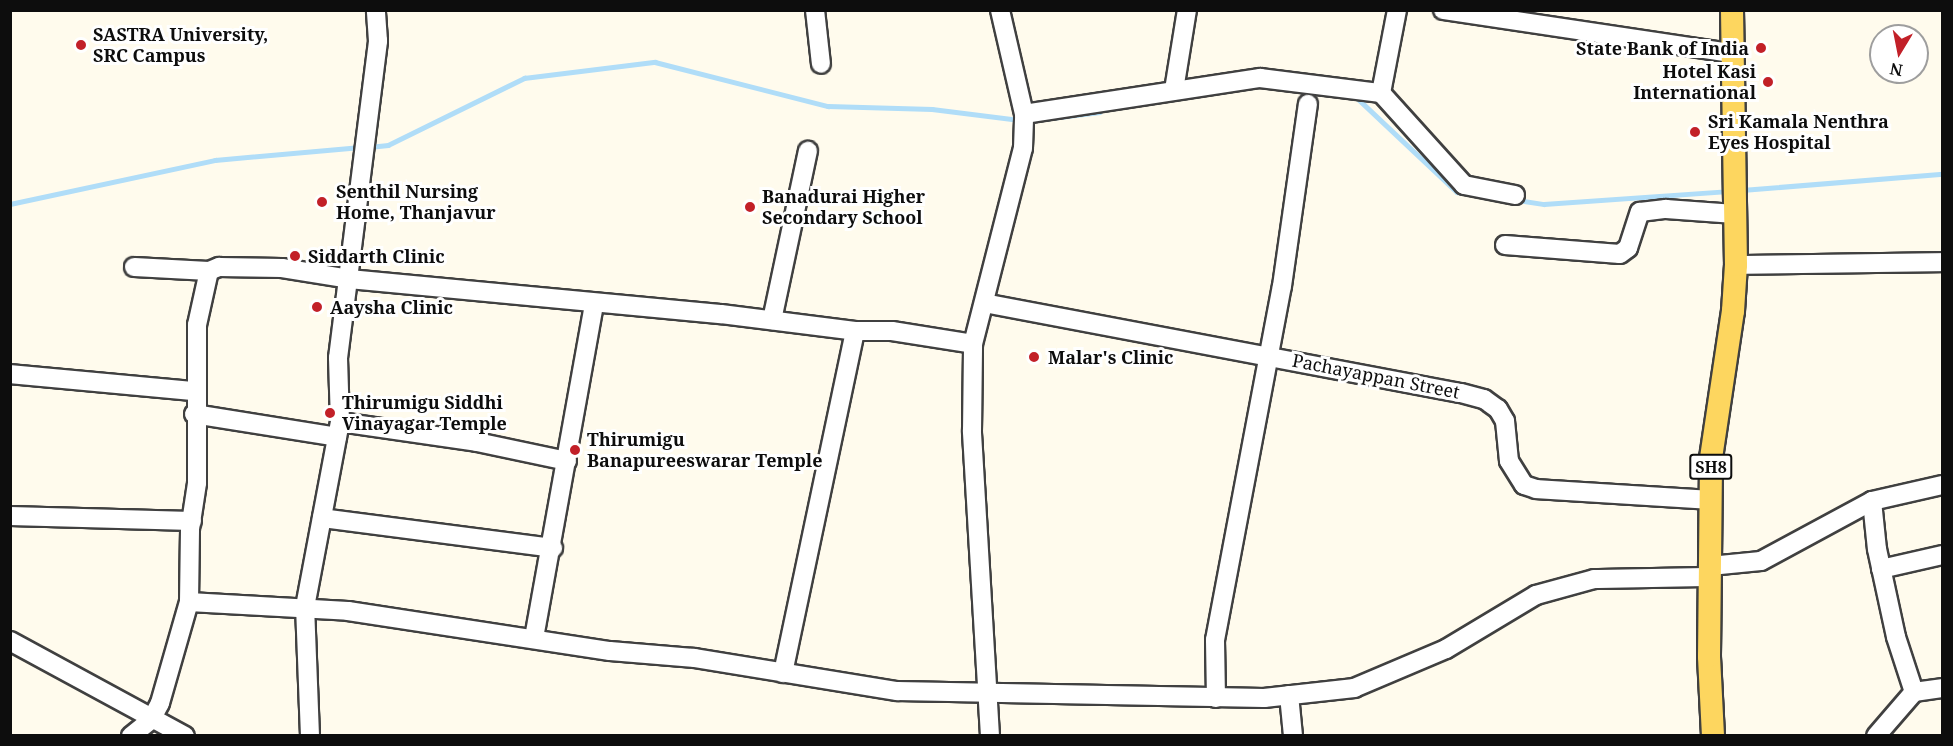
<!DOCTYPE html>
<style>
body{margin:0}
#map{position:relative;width:1953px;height:746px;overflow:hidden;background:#fffbed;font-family:"Noto Serif",serif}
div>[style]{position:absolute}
.stream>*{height:4.5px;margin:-2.25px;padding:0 2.25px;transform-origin:2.25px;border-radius:2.25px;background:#b0ddf8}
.roads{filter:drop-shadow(2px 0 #404040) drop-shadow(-2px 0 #404040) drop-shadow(0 2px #404040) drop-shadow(0 -2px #404040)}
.minor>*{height:18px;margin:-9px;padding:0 9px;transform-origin:9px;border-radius:9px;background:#fff}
.major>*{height:22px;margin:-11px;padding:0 11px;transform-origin:11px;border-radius:11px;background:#fdd65f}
.dots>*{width:16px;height:16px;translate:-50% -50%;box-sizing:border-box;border:3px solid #fff;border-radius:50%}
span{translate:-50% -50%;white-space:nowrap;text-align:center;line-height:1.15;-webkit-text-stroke:6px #fff;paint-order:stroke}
.shield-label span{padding:2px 4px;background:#fff;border:2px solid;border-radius:4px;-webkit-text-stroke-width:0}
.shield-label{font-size:16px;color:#0d0d0d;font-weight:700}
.poi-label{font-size:18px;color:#0d0d0d;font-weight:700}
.left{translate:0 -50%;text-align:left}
.right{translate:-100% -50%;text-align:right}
.street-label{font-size:18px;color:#0d0d0d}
.frame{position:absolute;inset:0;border:12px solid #0d0d0d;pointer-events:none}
.north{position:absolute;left:1869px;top:24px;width:60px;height:60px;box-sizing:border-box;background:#fff;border:2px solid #9e9e9e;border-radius:50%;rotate:190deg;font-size:16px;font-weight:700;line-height:24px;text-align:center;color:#0d0d0d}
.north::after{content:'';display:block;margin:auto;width:21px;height:27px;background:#c22028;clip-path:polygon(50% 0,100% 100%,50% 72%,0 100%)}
</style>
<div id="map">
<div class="stream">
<i style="left:1355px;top:96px;width:140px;rotate:43.3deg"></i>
<i style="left:1457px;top:192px;width:8px;rotate:7deg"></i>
<i style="left:1027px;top:121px;width:73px;rotate:-7.1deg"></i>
<i style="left:369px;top:147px;width:19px;rotate:-6deg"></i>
<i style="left:388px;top:145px;width:152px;rotate:-26.2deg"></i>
<i style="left:524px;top:78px;width:132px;rotate:-7deg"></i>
<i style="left:655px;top:62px;width:179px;rotate:14.3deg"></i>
<i style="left:828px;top:106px;width:104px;rotate:1.7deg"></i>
<i style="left:932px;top:109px;width:88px;rotate:7.2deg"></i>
<i style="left:1742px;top:190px;width:201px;rotate:-4.6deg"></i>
<i style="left:1518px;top:200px;width:26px;rotate:9deg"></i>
<i style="left:1544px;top:204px;width:184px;rotate:-4deg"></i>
<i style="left:10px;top:204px;width:210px;rotate:-12.1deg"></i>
<i style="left:215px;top:160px;width:146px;rotate:-5.1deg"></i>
</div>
<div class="roads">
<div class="minor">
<i style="left:815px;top:10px;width:54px;rotate:83.7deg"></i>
<i style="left:1443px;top:10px;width:291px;rotate:8.5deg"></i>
<i style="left:1174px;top:90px;width:81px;rotate:-80.8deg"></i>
<i style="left:1381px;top:93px;width:85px;rotate:-79.1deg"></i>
<i style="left:1024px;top:114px;width:239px;rotate:-8.7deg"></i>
<i style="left:1260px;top:78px;width:122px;rotate:7.1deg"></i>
<i style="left:1381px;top:93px;width:124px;rotate:47.9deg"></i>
<i style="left:1464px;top:185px;width:52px;rotate:11.1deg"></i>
<i style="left:1505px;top:245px;width:115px;rotate:4.5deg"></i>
<i style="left:1620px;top:254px;width:10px;rotate:-37deg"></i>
<i style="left:1628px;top:248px;width:38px;rotate:-72deg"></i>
<i style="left:1640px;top:212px;width:26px;rotate:-7deg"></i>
<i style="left:1666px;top:209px;width:69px;rotate:4.1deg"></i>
<i style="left:1736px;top:265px;width:206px;rotate:-0.8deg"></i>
<i style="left:134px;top:267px;width:75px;rotate:3.1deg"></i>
<i style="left:984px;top:303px;width:485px;rotate:10.7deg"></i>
<i style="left:1461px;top:393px;width:24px;rotate:15deg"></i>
<i style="left:1484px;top:399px;width:17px;rotate:36deg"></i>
<i style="left:1498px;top:409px;width:14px;rotate:60deg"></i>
<i style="left:1505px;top:421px;width:40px;rotate:84.3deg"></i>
<i style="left:1509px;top:461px;width:28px;rotate:58deg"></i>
<i style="left:1524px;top:485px;width:13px;rotate:18deg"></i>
<i style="left:1536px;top:489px;width:175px;rotate:3.6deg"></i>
<i style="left:772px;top:320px;width:173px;rotate:-78deg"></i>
<i style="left:10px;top:374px;width:185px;rotate:5.3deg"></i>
<i style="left:194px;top:414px;width:145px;rotate:9.1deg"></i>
<i style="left:340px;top:422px;width:138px;rotate:8.3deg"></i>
<i style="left:477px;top:442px;width:92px;rotate:11.9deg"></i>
<i style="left:1872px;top:501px;width:48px;rotate:84.1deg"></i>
<i style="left:1877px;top:549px;width:90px;rotate:77.8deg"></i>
<i style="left:1896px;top:637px;width:58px;rotate:71.9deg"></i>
<i style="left:1914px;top:692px;width:58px;rotate:130.8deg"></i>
<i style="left:10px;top:516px;width:182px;rotate:1.6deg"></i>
<i style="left:322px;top:518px;width:233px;rotate:7.4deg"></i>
<i style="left:1710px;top:566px;width:51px;rotate:-5.6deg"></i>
<i style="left:1761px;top:561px;width:126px;rotate:-28.4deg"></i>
<i style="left:1872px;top:501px;width:72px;rotate:-12.9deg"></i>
<i style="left:1881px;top:569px;width:63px;rotate:-12.9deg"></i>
<i style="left:189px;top:602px;width:159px;rotate:3.2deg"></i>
<i style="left:348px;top:611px;width:265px;rotate:8.7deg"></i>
<i style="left:610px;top:651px;width:85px;rotate:4.7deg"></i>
<i style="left:695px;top:658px;width:205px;rotate:9.3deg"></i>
<i style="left:897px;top:691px;width:367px;rotate:1.1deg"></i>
<i style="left:1264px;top:698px;width:91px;rotate:-6.3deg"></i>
<i style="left:1354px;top:688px;width:100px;rotate:-23deg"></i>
<i style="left:1446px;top:649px;width:105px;rotate:-31deg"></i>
<i style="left:1536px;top:595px;width:60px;rotate:-15.4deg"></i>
<i style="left:1594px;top:579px;width:116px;rotate:-1deg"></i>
<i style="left:534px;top:638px;width:340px;rotate:-79.8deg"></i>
<i style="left:10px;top:641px;width:199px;rotate:28.5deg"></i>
<i style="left:783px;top:673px;width:349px;rotate:-78.1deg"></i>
<i style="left:1914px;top:692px;width:28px;rotate:-8deg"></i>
<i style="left:1289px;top:695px;width:41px;rotate:84.4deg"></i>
<i style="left:1216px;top:698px;width:58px;rotate:-91deg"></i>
<i style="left:1215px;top:640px;width:360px;rotate:-79.3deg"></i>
<i style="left:1282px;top:286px;width:184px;rotate:-81.9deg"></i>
<i style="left:131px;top:736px;width:26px;rotate:-39deg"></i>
<i style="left:151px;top:720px;width:19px;rotate:-62deg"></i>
<i style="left:160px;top:703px;width:105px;rotate:-74deg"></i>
<i style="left:189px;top:602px;width:73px;rotate:-89.2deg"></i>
<i style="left:190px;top:529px;width:47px;rotate:-81.3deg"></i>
<i style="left:197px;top:483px;width:158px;rotate:-90deg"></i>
<i style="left:197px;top:325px;width:55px;rotate:-77.5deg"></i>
<i style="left:209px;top:271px;width:11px;rotate:-22deg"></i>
<i style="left:219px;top:267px;width:63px;rotate:0.9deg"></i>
<i style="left:282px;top:268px;width:68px;rotate:9.3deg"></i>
<i style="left:349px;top:279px;width:374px;rotate:5.4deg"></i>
<i style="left:721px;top:314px;width:135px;rotate:7.2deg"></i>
<i style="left:855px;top:331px;width:37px"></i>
<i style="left:892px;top:331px;width:82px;rotate:9.1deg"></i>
<i style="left:310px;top:736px;width:129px;rotate:-92.2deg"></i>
<i style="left:305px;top:607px;width:188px;rotate:-79.3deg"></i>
<i style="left:340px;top:422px;width:64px;rotate:-91.8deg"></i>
<i style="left:338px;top:358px;width:320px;rotate:-82.8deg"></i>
<i style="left:378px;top:41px;width:31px;rotate:-94deg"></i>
<i style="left:990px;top:736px;width:306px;rotate:-93.4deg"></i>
<i style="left:972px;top:431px;width:87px;rotate:-89.3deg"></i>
<i style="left:973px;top:344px;width:202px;rotate:-75.7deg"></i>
<i style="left:1023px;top:148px;width:34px;rotate:-88deg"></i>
<i style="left:1024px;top:114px;width:107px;rotate:-103deg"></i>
</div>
<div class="major">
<i style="left:1713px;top:736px;width:80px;rotate:-92.9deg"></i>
<i style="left:1709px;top:656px;width:198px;rotate:-89.4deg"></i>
<i style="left:1711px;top:458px;width:149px;rotate:-81.5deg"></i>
<i style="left:1733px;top:311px;width:46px;rotate:-86.3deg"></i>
<i style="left:1736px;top:265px;width:255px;rotate:-90.9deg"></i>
</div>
</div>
<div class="dots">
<i style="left:81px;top:45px;background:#c22028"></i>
<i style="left:1761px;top:48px;background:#c22028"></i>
<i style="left:1768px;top:82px;background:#c22028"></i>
<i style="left:1695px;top:132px;background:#c22028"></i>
<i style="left:322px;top:202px;background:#c22028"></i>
<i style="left:750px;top:207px;background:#c22028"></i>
<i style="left:295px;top:256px;background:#c22028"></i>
<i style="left:317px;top:307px;background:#c22028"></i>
<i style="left:1034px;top:357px;background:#c22028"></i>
<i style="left:330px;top:413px;background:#c22028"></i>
<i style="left:575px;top:450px;background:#c22028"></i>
</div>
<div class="shield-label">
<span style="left:1711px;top:467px">SH8</span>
</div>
<div class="poi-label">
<span class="left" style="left:93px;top:45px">SASTRA University,<br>SRC Campus</span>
<span class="right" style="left:1749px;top:48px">State Bank of India</span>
<span class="right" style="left:1756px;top:82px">Hotel Kasi<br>International</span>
<span class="left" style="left:1708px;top:132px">Sri Kamala Nenthra<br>Eyes Hospital</span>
<span class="left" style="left:336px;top:202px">Senthil Nursing<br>Home, Thanjavur</span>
<span class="left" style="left:762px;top:207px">Banadurai Higher<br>Secondary School</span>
<span class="left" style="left:308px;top:256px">Siddarth Clinic</span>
<span class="left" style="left:330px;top:307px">Aaysha Clinic</span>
<span class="left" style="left:1048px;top:357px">Malar's Clinic</span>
<span class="left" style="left:342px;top:413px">Thirumigu Siddhi<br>Vinayagar Temple</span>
<span class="left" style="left:587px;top:450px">Thirumigu<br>Banapureeswarar Temple</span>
</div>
<div class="street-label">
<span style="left:1376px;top:376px;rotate:11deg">Pachayappan Street</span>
</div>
<div class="frame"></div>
<div class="north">N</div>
</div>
